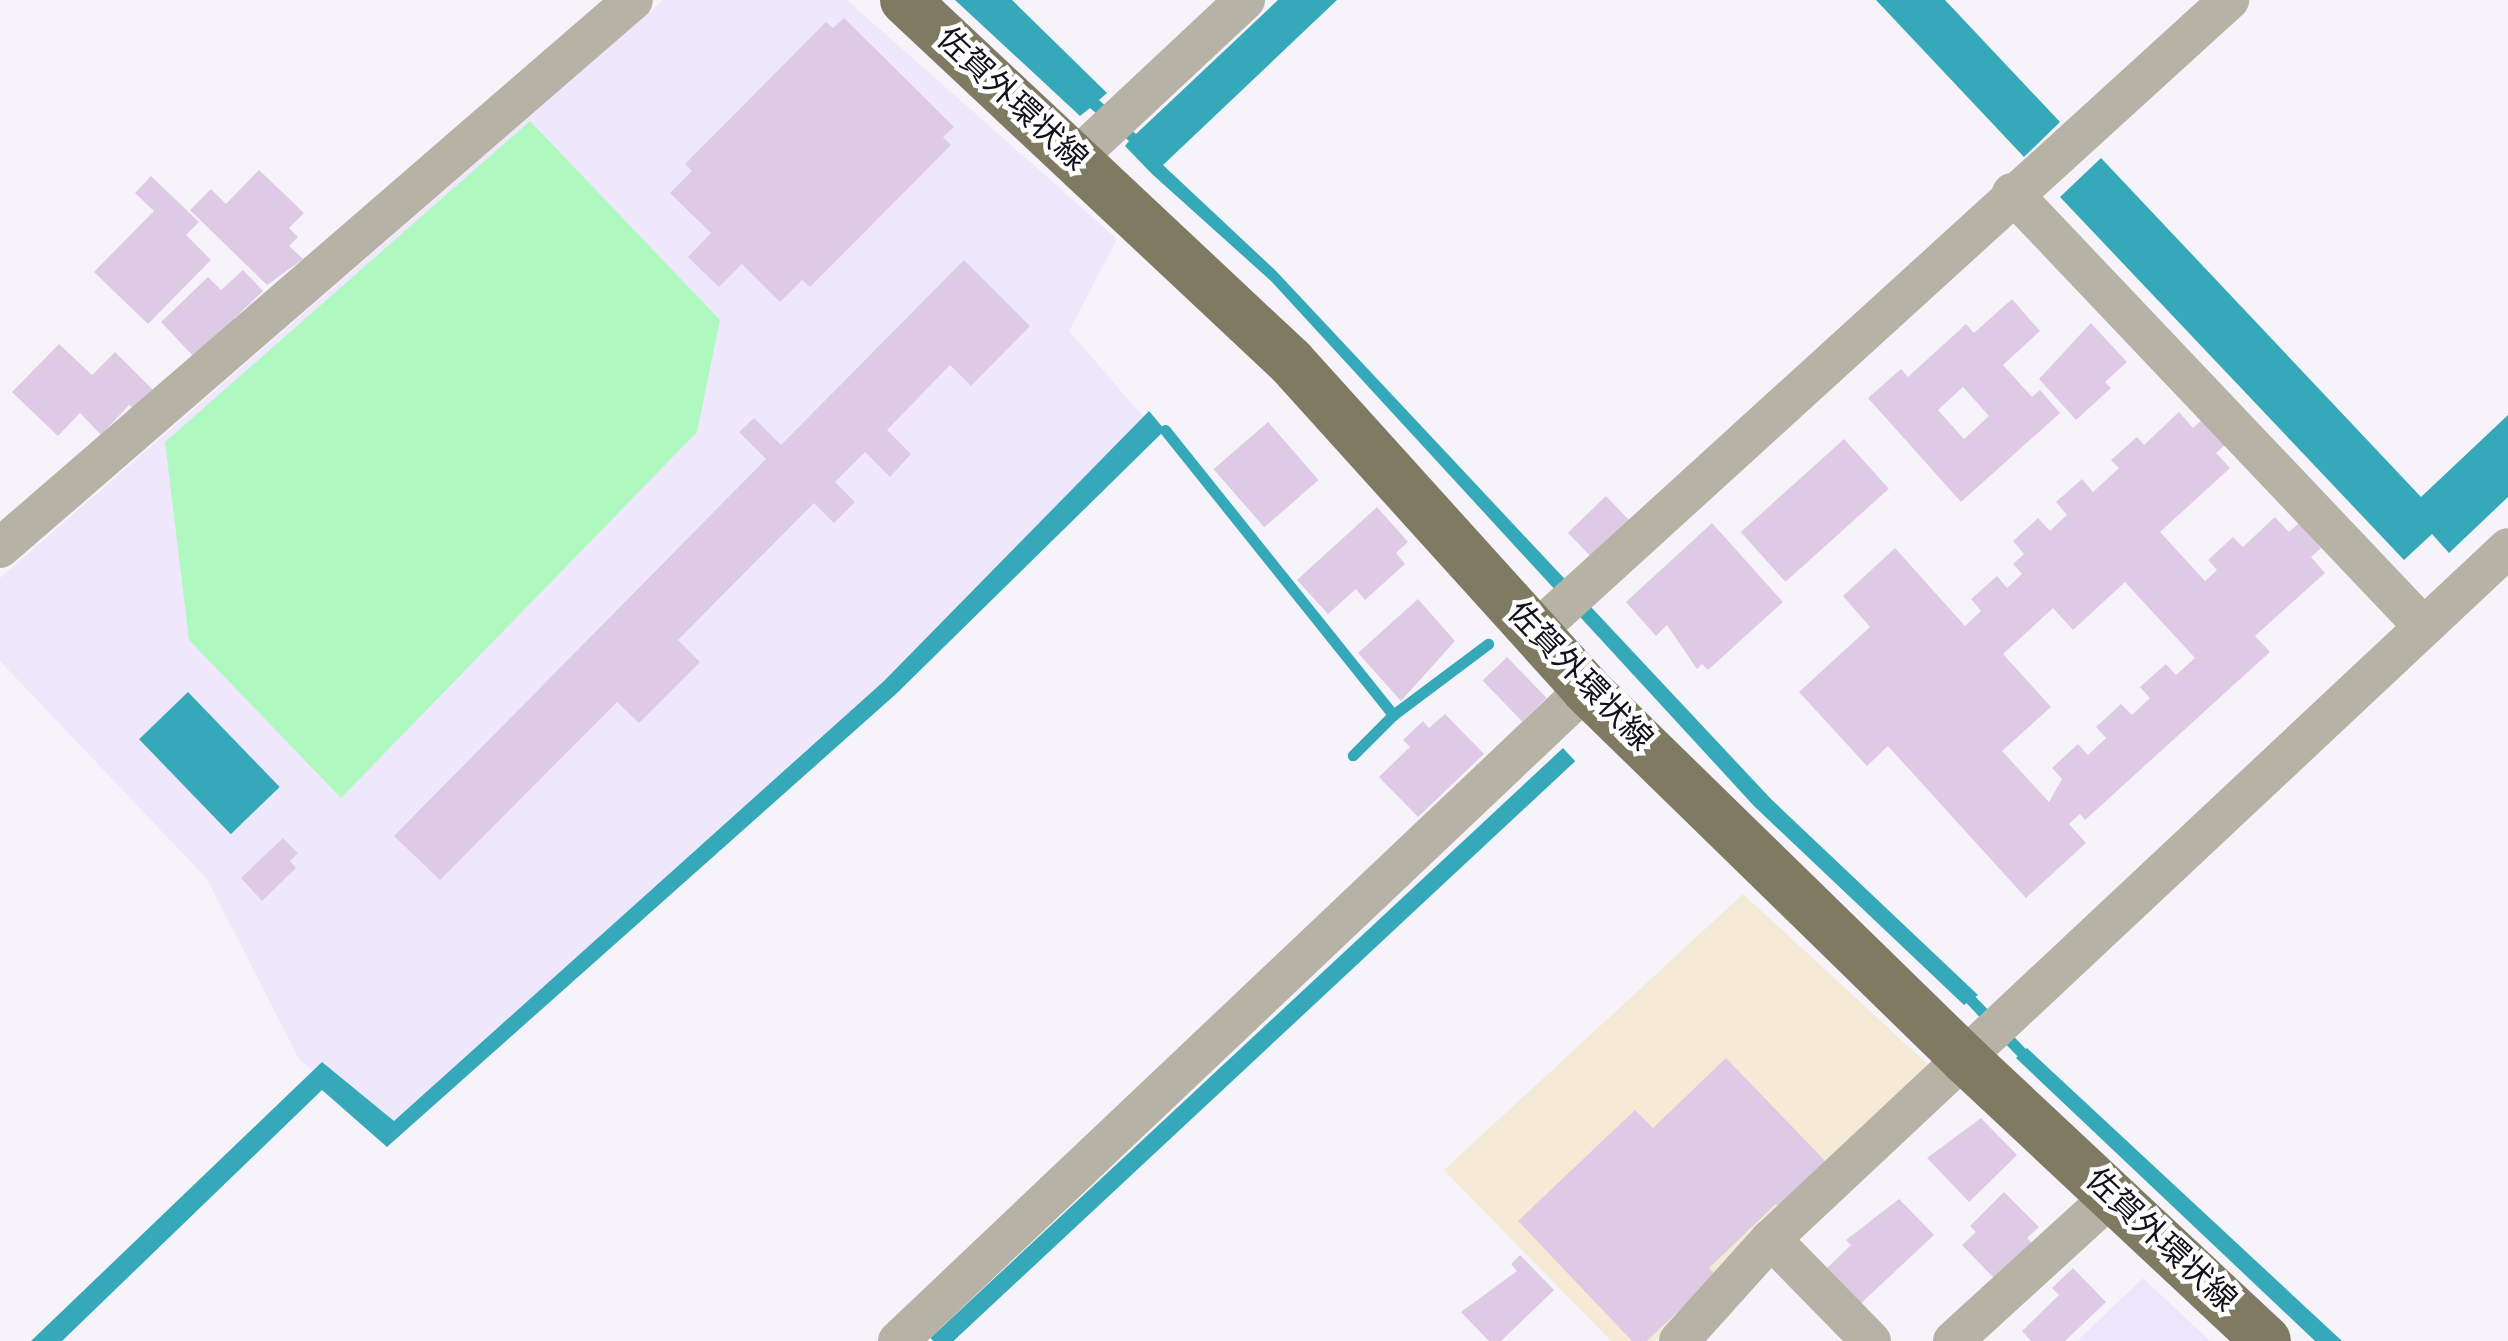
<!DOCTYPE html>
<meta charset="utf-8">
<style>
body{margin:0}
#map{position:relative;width:2508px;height:1341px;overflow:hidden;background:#f6f4fa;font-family:Spectral,"Noto Sans JP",serif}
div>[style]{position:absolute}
.built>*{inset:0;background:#ede6fd}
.industrial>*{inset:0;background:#f5ead5}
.education>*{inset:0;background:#efe7fc}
.green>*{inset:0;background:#aff9c0}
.water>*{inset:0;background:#35a9b9;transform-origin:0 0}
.stream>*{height:11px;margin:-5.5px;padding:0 5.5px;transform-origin:5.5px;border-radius:5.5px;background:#35a9b9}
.building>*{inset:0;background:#dfcae5;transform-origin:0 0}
.minor>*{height:40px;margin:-20px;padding:0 20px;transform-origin:20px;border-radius:20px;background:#b6b2a5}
.major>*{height:50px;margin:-25px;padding:0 25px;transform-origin:25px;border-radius:25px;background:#807a62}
span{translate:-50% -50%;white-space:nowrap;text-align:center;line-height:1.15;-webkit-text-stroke:9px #fff;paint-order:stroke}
.street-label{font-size:32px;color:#14111b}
</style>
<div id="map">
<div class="built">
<i style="clip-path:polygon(2143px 1278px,2210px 1341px,2077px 1341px)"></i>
</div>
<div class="industrial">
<i style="clip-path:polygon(1743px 894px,1934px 1070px,1655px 1341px,1611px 1341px,1444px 1170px)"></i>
</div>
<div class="education">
<i style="clip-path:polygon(663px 0,847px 0,1117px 239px,1069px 331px,1154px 429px,887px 687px,389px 1135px,299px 1059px,207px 879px,0 661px,0 578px)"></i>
</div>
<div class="green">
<i style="clip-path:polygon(530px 121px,720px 320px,697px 432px,341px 798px,189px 640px,165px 442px)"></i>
</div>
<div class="water">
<i style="clip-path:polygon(955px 0,1012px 0,1107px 93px,1099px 100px,1136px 134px,1278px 0,1337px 0,1163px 165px,1276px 271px,1771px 799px,1978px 995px,1964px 1005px,1754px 806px,1271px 281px,1152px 174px,1125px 146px,1129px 141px,1090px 108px,1080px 116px)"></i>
<i style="clip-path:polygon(1876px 0,1945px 0,2060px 122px,2024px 157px)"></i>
<i style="clip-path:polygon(2101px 158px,2421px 497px,2508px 415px,2508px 497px,2449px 553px,2432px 534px,2404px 560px,2060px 197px)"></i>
<i style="clip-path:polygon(1149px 411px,1165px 430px,896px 694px,387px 1147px,322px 1090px,62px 1341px,31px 1341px,322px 1062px,394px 1121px,884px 681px)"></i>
<i style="left:188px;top:692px;width:132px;height:68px;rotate:46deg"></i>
<i style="left:1563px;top:748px;width:18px;height:865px;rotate:47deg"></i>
<i style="clip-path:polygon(2027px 1048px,2342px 1341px,2315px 1341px,2016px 1058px)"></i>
</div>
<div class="stream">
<i style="left:1165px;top:430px;width:365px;rotate:51.3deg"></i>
<i style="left:1393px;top:715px;width:57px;rotate:135deg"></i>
<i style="left:1393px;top:715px;width:119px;rotate:-36.8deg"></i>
<i style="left:1971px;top:1000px;width:74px;rotate:46.1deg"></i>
</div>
<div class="building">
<i style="clip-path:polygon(844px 18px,954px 127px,943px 137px,951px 145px,810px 287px,802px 280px,780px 302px,742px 264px,719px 287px,688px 257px,711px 233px,670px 193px,692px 171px,685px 164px,826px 22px,833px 28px)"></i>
<i style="clip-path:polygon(259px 170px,304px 213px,289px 228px,298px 237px,289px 246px,303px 259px,267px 285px,190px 210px,211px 189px,226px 204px)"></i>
<i style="clip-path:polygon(151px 176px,199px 222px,186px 235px,211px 260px,148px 324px,94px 272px,154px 211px,135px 193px)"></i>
<i style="clip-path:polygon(964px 260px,1030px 326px,971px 386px,950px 365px,887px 430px,911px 454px,890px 477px,865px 452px,835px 482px,855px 502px,834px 523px,814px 503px,678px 640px,700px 662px,639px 723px,617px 702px,440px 880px,394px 836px,766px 459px,739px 432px,754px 418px,781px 445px)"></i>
<i style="clip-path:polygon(243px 270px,263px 291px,194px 357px,161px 322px,208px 277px,221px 290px)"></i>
<i style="clip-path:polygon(evenodd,2012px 299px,2040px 331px,2003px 365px,2032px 397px,2040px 390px,2060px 413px,1961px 502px,1868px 398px,1901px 369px,1908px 377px,1966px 324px,1974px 333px,2012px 299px,1963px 387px,1989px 416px,1964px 439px,1938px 410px,1963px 387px)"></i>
<i style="clip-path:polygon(2091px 323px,2127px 362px,2105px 382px,2111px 388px,2076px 420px,2039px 379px)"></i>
<i style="clip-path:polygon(59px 344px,92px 375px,115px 352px,154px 391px,135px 410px,129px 405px,101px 435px,80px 413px,58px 436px,12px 392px)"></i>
<i style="clip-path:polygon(evenodd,2179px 412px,2193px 428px,2203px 419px,2226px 444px,2216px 453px,2230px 468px,2160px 532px,2205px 581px,2217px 570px,2208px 560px,2233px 537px,2243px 547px,2275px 517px,2289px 532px,2299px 523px,2321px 548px,2311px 557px,2325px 573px,2255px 636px,2270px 652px,2085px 820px,2080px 814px,2069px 824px,2086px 843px,2026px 898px,1888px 746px,1867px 766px,1799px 692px,1870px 627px,1843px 596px,1895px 548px,1965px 626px,1981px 611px,1971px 599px,1997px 576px,2007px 588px,2022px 574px,2013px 564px,2024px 554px,2013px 541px,2038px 518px,2050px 531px,2067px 515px,2056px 502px,2082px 479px,2093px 492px,2119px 468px,2111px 460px,2137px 437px,2144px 445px,2179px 412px,2125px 582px,2195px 658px,2176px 675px,2166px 664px,2140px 687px,2150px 698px,2132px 715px,2121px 704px,2096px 727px,2106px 738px,2088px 755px,2078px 744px,2052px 768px,2062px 779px,2049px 802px,2002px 751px,2051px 707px,2003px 654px,2053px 608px,2073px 630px,2125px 582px)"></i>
<i style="left:1268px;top:422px;width:77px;height:72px;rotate:49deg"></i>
<i style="left:1844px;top:439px;width:67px;height:139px;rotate:48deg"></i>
<i style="left:1606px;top:496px;width:35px;height:53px;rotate:46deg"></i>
<i style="clip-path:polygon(1377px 507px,1408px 542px,1396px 553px,1405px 564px,1365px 600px,1356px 589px,1328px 614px,1297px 580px)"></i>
<i style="clip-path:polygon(1712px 523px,1783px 602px,1708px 670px,1702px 664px,1697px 669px,1667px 625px,1656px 636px,1626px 602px)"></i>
<i style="clip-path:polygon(1418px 599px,1455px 641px,1401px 701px,1358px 653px)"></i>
<i style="left:1507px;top:657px;width:57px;height:34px;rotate:46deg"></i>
<i style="clip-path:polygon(1445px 714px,1484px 754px,1418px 817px,1379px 777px,1410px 747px,1403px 740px,1423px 721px,1429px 728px)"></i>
<i style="clip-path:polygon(283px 838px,298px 853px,290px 861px,296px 868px,262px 901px,241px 878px)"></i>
<i style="clip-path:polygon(1726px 1058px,1829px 1165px,1782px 1210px,1776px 1204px,1709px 1268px,1716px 1275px,1647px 1341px,1632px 1341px,1518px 1221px,1635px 1110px,1653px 1128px)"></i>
<i style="clip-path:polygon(1981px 1118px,2017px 1155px,1969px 1202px,1927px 1158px)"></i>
<i style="clip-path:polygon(2004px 1192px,2039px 1227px,2027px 1238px,2032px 1243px,1994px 1278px,1962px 1245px,1976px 1232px,1970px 1226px)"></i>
<i style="clip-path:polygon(1899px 1199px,1934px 1235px,1856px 1308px,1822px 1273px,1851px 1245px,1846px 1240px)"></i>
<i style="clip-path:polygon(1520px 1255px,1554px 1290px,1501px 1341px,1489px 1341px,1461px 1312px,1517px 1271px,1511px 1264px)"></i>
<i style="clip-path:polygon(2073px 1268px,2106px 1302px,2065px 1341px,2031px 1341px,2022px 1331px,2059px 1295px,2052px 1288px)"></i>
</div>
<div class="minor">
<i style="left:1075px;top:159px;width:233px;rotate:-43.1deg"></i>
<i style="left:2012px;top:193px;width:598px;rotate:46.49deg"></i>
<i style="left:0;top:548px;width:837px;rotate:-40.88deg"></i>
<i style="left:1535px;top:632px;width:939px;rotate:-42.32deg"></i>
<i style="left:1771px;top:1239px;width:143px;rotate:45.6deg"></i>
<i style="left:898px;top:1341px;width:948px;rotate:-43.46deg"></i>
<i style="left:1679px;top:1341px;width:137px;rotate:-48deg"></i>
<i style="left:1771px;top:1239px;width:1010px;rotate:-43.15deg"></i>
<i style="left:1953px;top:1341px;width:215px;rotate:-42.4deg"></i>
</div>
<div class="major">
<i style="left:905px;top:0;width:529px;rotate:43.16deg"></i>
<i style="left:1291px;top:362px;width:440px;rotate:47.9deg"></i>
<i style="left:1586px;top:689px;width:530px;rotate:44.31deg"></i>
<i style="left:1965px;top:1059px;width:412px;rotate:43.1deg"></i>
</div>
<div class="street-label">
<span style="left:1011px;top:100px;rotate:43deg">佐賀外環状線</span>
<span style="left:1579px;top:677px;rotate:46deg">佐賀外環状線</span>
<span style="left:2160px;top:1241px;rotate:43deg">佐賀外環状線</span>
</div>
</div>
